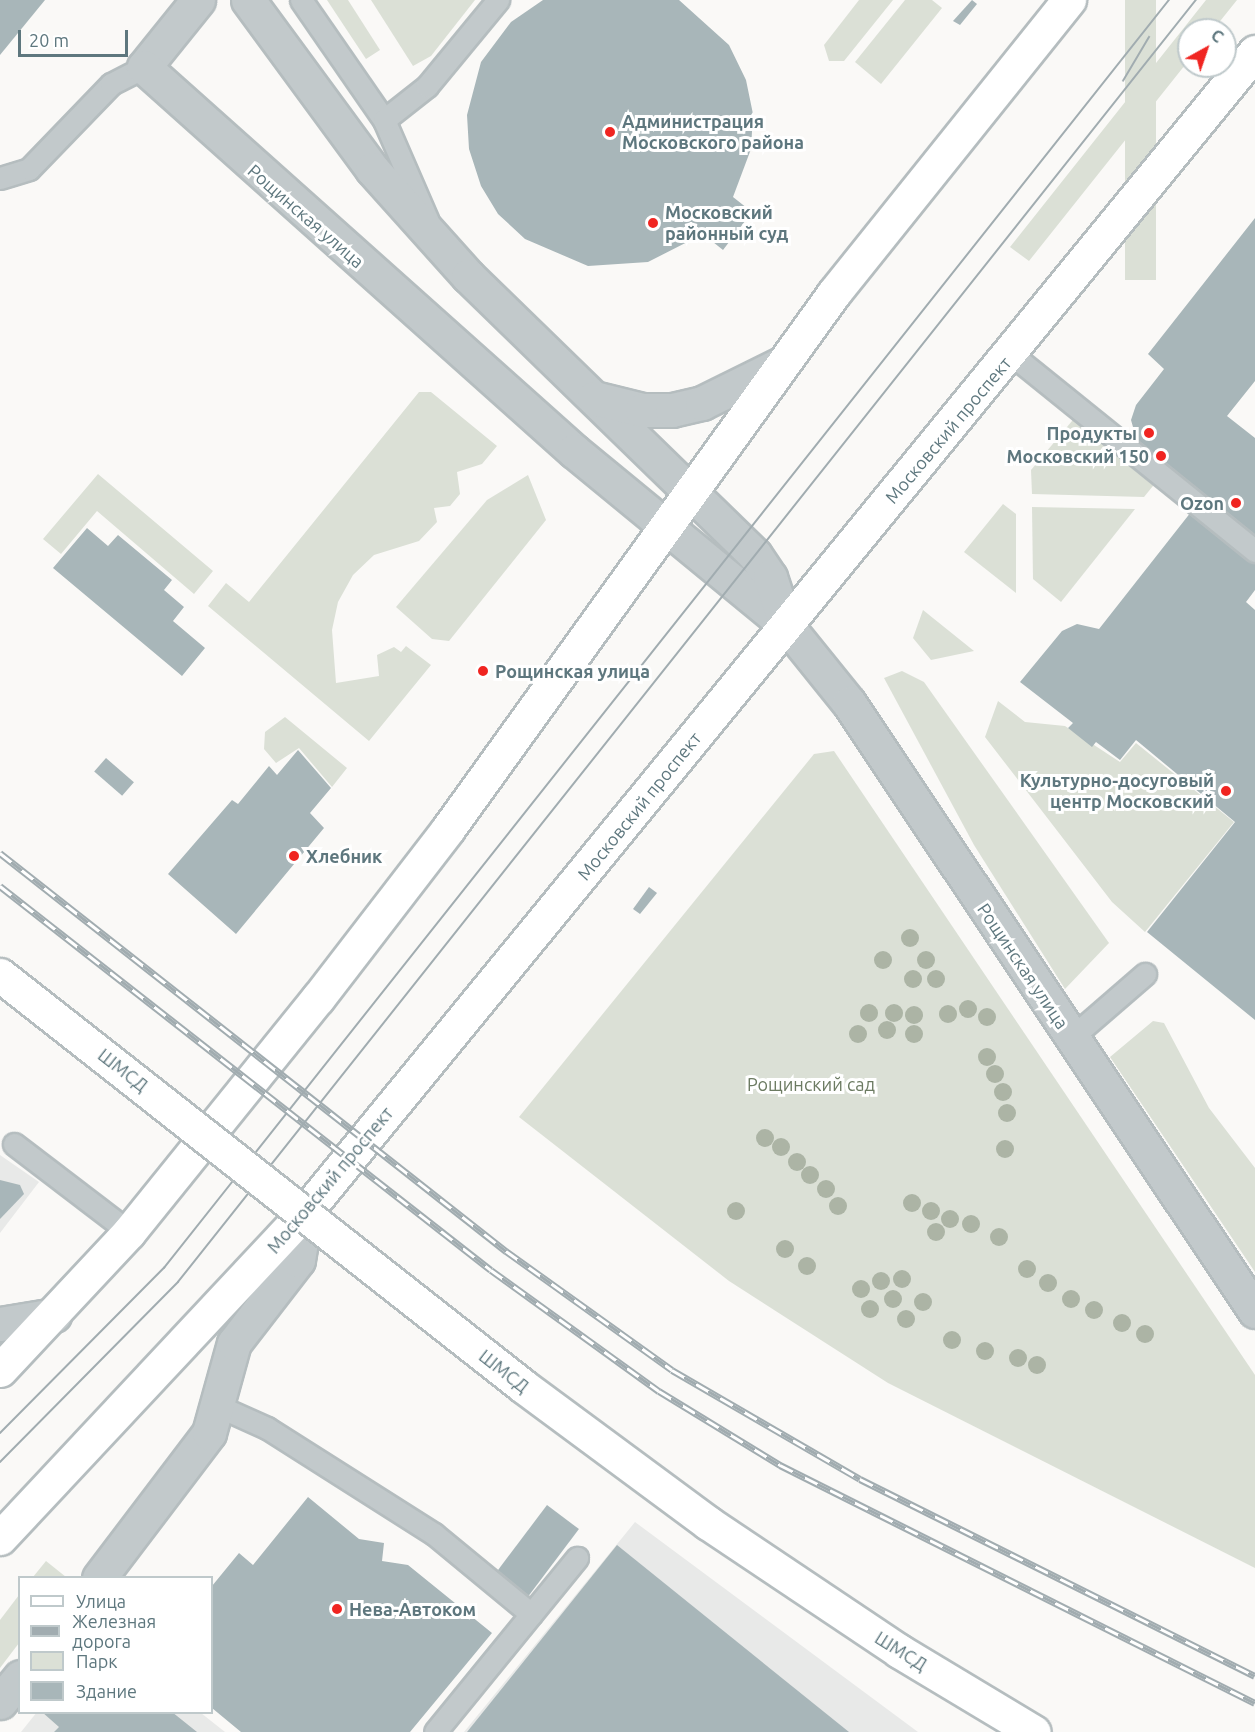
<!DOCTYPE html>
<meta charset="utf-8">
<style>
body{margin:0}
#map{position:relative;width:1255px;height:1732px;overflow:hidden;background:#faf9f7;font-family:Ubuntu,sans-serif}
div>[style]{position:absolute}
.built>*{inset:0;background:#e8e9e8}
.green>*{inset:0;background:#dbe0d6;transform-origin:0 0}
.building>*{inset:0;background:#a8b6b9;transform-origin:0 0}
.roads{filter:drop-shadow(2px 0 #b5bdbf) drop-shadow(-2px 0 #b5bdbf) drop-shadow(0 2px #b5bdbf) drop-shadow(0 -2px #b5bdbf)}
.service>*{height:21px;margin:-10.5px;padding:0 10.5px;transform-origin:10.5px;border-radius:10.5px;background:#c2c9cb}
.minor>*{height:33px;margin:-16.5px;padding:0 16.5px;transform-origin:16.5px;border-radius:16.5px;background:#c2c9cb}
.tertiary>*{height:33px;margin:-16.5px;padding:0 16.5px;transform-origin:16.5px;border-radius:16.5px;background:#c2c9cb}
.primary>*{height:33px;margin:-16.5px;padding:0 16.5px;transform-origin:16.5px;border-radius:16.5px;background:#fff}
.tram>*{height:1.5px;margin:-0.75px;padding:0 0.75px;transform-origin:0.75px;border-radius:0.75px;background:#a1acb0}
.rail>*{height:7px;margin-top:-3.5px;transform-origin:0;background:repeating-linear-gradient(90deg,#fff 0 14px,#a1acb0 0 28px);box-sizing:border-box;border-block:2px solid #a1acb0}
.bridges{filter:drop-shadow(2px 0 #b5bdbf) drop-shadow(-2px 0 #b5bdbf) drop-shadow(0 2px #b5bdbf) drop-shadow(0 -2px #b5bdbf)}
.primary-bridge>*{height:33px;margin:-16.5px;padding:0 16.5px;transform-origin:16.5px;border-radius:16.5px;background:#fff}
.trees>*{width:18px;height:18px;margin:-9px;border-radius:50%;background:#acb4a5}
.dots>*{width:16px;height:16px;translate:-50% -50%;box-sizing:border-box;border:3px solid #fff;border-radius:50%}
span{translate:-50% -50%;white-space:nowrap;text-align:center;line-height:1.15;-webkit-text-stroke:6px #fff;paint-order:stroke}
.poi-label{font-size:18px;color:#5e777e;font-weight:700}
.left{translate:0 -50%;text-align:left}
.right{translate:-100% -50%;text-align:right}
.street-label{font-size:18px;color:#5e777e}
.park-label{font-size:18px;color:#6c7b62}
.legend{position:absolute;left:18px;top:1576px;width:195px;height:138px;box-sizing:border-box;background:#fff;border:2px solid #bfc9cb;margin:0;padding:8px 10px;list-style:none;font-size:18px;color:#5e777e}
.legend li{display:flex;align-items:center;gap:12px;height:30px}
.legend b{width:30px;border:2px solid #bfc9cb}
.north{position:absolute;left:1177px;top:18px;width:60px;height:60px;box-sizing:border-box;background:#fff;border:2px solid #bfc9cb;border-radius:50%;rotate:40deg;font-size:16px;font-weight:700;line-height:24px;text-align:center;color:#5e777e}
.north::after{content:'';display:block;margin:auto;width:21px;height:27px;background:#f02521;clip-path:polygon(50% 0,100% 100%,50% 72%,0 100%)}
.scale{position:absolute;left:18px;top:30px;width:110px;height:27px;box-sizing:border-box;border:3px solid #5e777e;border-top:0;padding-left:8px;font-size:18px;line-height:21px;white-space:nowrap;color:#5e777e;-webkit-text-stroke:4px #fff;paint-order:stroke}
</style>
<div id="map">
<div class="built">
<i style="clip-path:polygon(0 1155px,39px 1182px,0 1233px)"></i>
<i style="clip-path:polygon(635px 1522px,918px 1732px,464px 1732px)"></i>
<i style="clip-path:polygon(37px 1712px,201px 1713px,225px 1732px,21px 1732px)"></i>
</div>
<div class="green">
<i style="clip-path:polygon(327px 0,348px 0,380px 50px,366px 59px)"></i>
<i style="clip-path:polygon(371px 0,475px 0,431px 56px,413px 66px)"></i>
<i style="clip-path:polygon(859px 0,893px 0,844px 61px,829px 61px,824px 45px)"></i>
<i style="clip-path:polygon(905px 0,932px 0,942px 8px,881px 84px,855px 62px)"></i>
<i style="left:1125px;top:0;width:31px;height:280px"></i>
<i style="clip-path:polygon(1206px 0,1237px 0,1213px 30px,1189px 30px,1189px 60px,1029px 261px,1010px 247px)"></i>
<i style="clip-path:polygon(419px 392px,431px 392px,497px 446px,482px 464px,457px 472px,460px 494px,450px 506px,434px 508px,437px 522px,419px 541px,374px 555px,353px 575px,338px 602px,332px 630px,336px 683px,379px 676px,377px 655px,394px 647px,401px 652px,406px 646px,431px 665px,369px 741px,208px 606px,226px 583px,249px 602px)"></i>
<i style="clip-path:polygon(1077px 415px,1157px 481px,1144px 497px,1032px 494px,1031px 470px)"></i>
<i style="clip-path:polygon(98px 474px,213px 571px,194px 594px,97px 511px,61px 554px,43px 539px)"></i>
<i style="clip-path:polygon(528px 475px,546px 520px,449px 641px,432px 639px,396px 607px,487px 500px)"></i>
<i style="clip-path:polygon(1003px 504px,1016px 514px,1016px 593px,964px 552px)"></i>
<i style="clip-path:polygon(1032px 507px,1135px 509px,1061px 602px,1033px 579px)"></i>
<i style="clip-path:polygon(923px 610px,974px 651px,931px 660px,913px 638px)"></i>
<i style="clip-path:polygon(902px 671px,924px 682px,1109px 943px,1065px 989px,974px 845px,884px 678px)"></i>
<i style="clip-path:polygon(998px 701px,1025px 722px,1065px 726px,1120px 762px,1136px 743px,1234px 822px,1145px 932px,1112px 902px,985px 737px)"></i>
<i style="clip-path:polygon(285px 717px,347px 768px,332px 787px,299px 748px,276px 763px,264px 749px,265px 732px)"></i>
<i style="clip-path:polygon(834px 751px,1255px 1375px,1255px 1568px,888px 1383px,729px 1281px,519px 1117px,814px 754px)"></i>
<i style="clip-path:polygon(1153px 1021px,1164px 1023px,1209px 1108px,1255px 1168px,1255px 1272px,1110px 1057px)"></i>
<i style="clip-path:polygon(46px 1561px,66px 1577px,33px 1577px)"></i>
<i style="clip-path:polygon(19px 1595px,19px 1643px,0 1668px,0 1620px)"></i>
</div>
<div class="building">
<i style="clip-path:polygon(0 0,45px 0,0 55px)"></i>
<i style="clip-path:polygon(543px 0,679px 0,729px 45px,746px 80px,753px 114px,751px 149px,733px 197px,752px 212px,723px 250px,703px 234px,648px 262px,588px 266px,525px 239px,498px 214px,481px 186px,469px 149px,467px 115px,481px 62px,511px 22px)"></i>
<i style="clip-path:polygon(972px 0,977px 4px,960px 25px,953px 21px)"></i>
<i style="clip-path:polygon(1255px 218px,1255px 381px,1227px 416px,1255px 438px,1255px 538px,1139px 448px,1131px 420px,1136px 405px,1164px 369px,1148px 354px)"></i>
<i style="clip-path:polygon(1191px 512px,1255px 563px,1255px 590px,1246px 602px,1255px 610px,1255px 1020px,1147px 932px,1235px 822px,1136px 740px,1120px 760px,1096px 742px,1092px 747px,1068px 728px,1073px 723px,1020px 682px,1062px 631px,1077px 624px,1099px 629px)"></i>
<i style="clip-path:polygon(87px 528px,108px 546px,118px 535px,172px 580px,164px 590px,184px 607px,173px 621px,205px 648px,182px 676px,53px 568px)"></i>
<i style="clip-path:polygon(298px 750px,331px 788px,310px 813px,324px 828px,236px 934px,168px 874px,232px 800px,238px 804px,269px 766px,277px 775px)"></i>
<i style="left:106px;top:758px;width:37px;height:18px;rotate:41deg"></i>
<i style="clip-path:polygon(649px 887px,657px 893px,640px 914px,633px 909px)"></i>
<i style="clip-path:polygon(0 1180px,20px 1185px,24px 1194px,0 1219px)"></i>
<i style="clip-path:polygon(308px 1497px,359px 1539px,384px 1543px,382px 1561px,408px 1565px,492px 1633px,410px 1732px,241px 1732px,212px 1708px,212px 1586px,239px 1553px,253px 1565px)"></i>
<i style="left:547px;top:1505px;width:40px;height:86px;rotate:37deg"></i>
<i style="clip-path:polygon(617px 1545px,849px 1732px,467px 1732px)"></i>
<i style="clip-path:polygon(42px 1712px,172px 1712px,197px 1732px,54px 1732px,59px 1727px)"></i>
</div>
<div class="roads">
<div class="service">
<i style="left:301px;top:0;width:146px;rotate:55.3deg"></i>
<i style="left:384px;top:120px;width:110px;rotate:66.5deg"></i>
<i style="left:384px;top:120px;width:55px;rotate:-38.3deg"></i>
<i style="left:427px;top:86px;width:112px;rotate:-50.5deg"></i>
<i style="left:0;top:178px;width:30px;rotate:-17deg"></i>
<i style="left:29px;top:169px;width:118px;rotate:-46deg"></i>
<i style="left:111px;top:84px;width:37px;rotate:-27deg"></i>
<i style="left:1011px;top:354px;width:314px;rotate:38.9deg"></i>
<i style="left:1071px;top:1038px;width:98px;rotate:-40.9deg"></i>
<i style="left:14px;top:1144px;width:145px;rotate:37.4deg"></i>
<i style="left:218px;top:1406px;width:54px;rotate:24.2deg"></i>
<i style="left:267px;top:1428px;width:198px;rotate:32.4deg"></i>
<i style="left:434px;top:1534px;width:126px;rotate:39.5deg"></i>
<i style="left:435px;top:1732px;width:225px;rotate:-50.8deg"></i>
</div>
<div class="minor">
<i style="left:0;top:1324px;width:55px;rotate:-9.5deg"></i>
<i style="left:99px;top:1578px;width:182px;rotate:-52.8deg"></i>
<i style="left:209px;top:1433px;width:93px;rotate:-74.5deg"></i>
<i style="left:234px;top:1343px;width:105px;rotate:-52.4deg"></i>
<i style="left:298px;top:1260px;width:50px;rotate:-80.7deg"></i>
<i style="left:0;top:1702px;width:32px;rotate:-51deg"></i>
</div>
<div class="tertiary">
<i style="left:198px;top:0;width:86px;rotate:128.9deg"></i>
<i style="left:144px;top:67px;width:577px;rotate:41.77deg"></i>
<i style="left:574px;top:451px;width:274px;rotate:39.4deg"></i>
<i style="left:786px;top:625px;width:100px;rotate:51.1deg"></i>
<i style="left:849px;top:703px;width:731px;rotate:56.27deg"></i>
<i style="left:248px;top:0;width:210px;rotate:53.7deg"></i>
<i style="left:372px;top:169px;width:144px;rotate:48.1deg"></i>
<i style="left:468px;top:276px;width:400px;rotate:44.2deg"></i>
<i style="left:755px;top:555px;width:27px;rotate:56deg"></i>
<i style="left:770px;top:577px;width:51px;rotate:71.6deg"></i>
<i style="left:594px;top:398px;width:49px;rotate:14deg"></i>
<i style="left:642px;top:410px;width:30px"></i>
<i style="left:672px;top:410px;width:31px;rotate:-13deg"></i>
<i style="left:702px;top:403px;width:88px;rotate:-26.3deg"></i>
</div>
<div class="primary">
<i style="left:0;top:1370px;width:189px;rotate:-46.9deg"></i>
<i style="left:129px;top:1232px;width:301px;rotate:-51.1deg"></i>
<i style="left:318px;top:998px;width:213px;rotate:-52.4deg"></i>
<i style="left:448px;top:829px;width:661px;rotate:-54.24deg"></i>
<i style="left:834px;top:293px;width:376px;rotate:-51.3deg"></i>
<i style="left:0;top:1538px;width:448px;rotate:-46.9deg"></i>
<i style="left:306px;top:1211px;width:1498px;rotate:-50.69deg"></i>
</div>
</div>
<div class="tram">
<i style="left:1123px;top:81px;width:51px;rotate:-59.4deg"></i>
<i style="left:0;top:1433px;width:233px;rotate:-45.2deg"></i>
<i style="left:164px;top:1268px;width:1618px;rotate:-51.6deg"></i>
<i style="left:0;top:1462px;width:253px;rotate:-45.3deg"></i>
<i style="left:178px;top:1282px;width:1637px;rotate:-51.55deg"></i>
</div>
<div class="rail">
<i style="left:0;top:853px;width:644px;rotate:38.19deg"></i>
<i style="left:506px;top:1251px;width:204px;rotate:35.6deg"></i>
<i style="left:672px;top:1370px;width:217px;rotate:30.1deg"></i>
<i style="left:860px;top:1479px;width:441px;rotate:26.5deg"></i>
<i style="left:0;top:886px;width:623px;rotate:38.03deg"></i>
<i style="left:491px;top:1270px;width:207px;rotate:35.8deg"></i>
<i style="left:659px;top:1391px;width:142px;rotate:31.4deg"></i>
<i style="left:780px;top:1465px;width:531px;rotate:26.61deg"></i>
</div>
<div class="bridges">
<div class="primary-bridge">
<i style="left:0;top:975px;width:665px;rotate:38.16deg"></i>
<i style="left:523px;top:1386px;width:230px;rotate:36.5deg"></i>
<i style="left:708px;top:1523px;width:230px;rotate:33.8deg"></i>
<i style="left:899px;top:1651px;width:157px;rotate:31deg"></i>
</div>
</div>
<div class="trees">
<i style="left:910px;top:938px"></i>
<i style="left:883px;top:960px"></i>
<i style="left:926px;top:960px"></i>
<i style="left:913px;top:979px"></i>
<i style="left:936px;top:979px"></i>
<i style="left:968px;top:1009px"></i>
<i style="left:869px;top:1013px"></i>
<i style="left:894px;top:1013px"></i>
<i style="left:948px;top:1014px"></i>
<i style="left:914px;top:1015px"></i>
<i style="left:987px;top:1017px"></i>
<i style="left:887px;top:1030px"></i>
<i style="left:858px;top:1034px"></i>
<i style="left:914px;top:1034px"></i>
<i style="left:987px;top:1057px"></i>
<i style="left:995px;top:1074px"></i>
<i style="left:1003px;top:1092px"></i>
<i style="left:1007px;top:1113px"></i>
<i style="left:765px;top:1138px"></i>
<i style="left:781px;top:1147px"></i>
<i style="left:1005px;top:1149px"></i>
<i style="left:797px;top:1162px"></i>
<i style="left:810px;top:1175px"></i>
<i style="left:826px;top:1189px"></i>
<i style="left:912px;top:1203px"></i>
<i style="left:838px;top:1206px"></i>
<i style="left:736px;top:1211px"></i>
<i style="left:931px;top:1211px"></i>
<i style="left:950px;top:1219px"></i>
<i style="left:971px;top:1224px"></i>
<i style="left:936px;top:1232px"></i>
<i style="left:999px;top:1237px"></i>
<i style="left:785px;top:1249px"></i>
<i style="left:807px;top:1266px"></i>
<i style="left:1027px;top:1269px"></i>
<i style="left:902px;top:1279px"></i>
<i style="left:881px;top:1281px"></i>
<i style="left:1048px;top:1283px"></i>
<i style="left:861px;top:1289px"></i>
<i style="left:893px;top:1299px"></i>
<i style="left:1071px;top:1299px"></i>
<i style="left:923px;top:1302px"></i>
<i style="left:870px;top:1309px"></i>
<i style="left:1094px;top:1310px"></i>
<i style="left:906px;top:1319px"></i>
<i style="left:1122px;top:1323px"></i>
<i style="left:1145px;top:1334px"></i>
<i style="left:952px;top:1340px"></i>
<i style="left:985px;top:1351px"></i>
<i style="left:1018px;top:1358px"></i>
<i style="left:1037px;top:1365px"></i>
</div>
<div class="dots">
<i style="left:610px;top:132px;background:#f02521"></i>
<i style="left:653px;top:223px;background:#f02521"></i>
<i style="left:1149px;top:433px;background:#f02521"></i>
<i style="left:1161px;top:456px;background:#f02521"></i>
<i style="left:1236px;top:503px;background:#f02521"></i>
<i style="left:483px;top:671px;background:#f02521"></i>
<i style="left:1226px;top:791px;background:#f02521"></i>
<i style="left:294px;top:856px;background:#f02521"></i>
<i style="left:337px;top:1609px;background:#f02521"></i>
</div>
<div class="poi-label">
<span class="left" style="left:622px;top:132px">Администрация<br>Московского района</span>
<span class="left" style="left:665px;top:223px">Московский<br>районный суд</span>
<span class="right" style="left:1137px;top:433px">Продукты</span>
<span class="right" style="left:1149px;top:456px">Московский 150</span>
<span class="right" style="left:1224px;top:503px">Ozon</span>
<span class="left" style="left:495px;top:671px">Рощинская улица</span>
<span class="right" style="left:1214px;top:791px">Культурно-досуговый<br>центр Московский</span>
<span class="left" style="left:306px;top:856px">Хлебник</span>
<span class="left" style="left:349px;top:1609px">Нева-Автоком</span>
</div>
<div class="street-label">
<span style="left:306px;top:216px;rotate:41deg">Рощинская улица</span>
<span style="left:948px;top:430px;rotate:-50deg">Московский проспект</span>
<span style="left:639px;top:806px;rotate:-51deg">Московский проспект</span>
<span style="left:1023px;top:966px;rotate:56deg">Рощинская улица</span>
<span style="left:123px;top:1070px;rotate:38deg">ШМСД</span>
<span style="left:330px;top:1180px;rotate:-50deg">Московский проспект</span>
<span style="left:504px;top:1371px;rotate:38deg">ШМСД</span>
<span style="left:901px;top:1651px;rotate:32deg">ШМСД</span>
</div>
<div class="park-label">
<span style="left:811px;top:1084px">Рощинский сад</span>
</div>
<ul class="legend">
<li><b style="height:8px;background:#fff"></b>Улица</li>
<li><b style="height:8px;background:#a1acb0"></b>Железная дорога</li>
<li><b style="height:16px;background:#dbe0d6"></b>Парк</li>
<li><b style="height:16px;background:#a8b6b9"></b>Здание</li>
</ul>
<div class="north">С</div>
<div class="scale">20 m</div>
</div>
